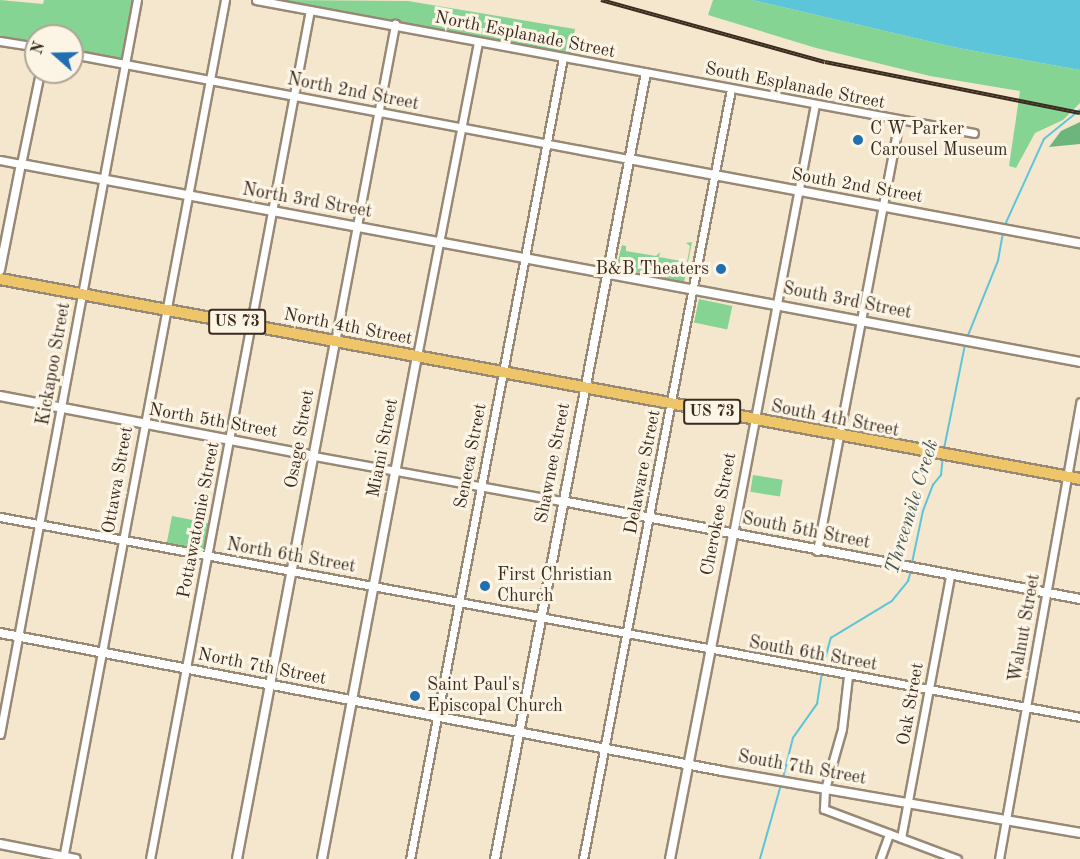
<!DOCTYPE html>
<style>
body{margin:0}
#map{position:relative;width:1080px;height:859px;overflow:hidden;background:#f5e7cd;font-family:"Old Standard TT",serif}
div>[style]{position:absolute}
.green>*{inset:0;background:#86d493;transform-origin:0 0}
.forest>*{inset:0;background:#6cb67d}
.water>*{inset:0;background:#5dc5d9}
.stream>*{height:1.5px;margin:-0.75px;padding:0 0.75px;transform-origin:0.75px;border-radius:0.75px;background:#5dc5d9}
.roads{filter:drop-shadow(2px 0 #988876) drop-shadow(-2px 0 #988876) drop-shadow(0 2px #988876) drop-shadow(0 -2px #988876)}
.minor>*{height:7px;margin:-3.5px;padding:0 3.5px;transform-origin:3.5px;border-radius:3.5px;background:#fff}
.tertiary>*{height:8px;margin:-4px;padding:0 4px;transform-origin:4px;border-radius:4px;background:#fff}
.trunk>*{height:10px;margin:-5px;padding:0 5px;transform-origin:5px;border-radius:5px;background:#eec569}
.rail>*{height:4px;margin-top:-2px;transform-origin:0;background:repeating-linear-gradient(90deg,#fcf5e5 0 4.5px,#3b2a1e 0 9px);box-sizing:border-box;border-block:2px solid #3b2a1e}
.dots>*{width:16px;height:16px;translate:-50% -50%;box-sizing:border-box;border:3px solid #fcf5e5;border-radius:50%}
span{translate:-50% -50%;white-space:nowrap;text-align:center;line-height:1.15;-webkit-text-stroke:6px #fcf5e5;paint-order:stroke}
.shield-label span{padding:2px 4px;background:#fcf5e5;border:2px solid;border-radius:4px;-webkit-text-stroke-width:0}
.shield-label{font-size:16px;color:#3b2a1e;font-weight:700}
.street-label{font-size:18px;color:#3b2a1e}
.poi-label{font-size:18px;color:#3b2a1e}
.left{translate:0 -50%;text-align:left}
.right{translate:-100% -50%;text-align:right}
.water-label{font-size:20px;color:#455856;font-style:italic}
.north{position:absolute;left:24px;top:24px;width:60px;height:60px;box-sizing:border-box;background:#fcf5e5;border:2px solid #afa495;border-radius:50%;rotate:290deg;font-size:16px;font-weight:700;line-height:24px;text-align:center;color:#3b2a1e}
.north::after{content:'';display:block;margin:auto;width:21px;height:27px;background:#1f6fb2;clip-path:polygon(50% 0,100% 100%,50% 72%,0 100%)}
</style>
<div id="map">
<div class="green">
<i style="clip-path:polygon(0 0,43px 4px,44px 0,137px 0,125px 64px,72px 54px,72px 36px,36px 36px,36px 47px,0 41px)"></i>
<i style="clip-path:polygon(284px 0,408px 1px,575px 29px,571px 55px)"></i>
<i style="clip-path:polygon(713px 0,752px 0,958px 48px,1080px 70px,1080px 103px,1063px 120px,1035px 133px,1016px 168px,1009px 166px,1020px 91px,930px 76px,816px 48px,708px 15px)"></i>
<i style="clip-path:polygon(692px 242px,684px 282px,616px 268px,622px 245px,626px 246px,626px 251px,656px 256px,660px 252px,659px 257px,687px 262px,690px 246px,686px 243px)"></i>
<i style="left:699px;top:299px;width:34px;height:24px;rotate:12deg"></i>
<i style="left:753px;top:475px;width:30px;height:17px;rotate:9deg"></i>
<i style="left:172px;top:516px;width:38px;height:28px;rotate:11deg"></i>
</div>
<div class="forest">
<i style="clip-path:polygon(1080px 122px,1080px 144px,1049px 147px,1061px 131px)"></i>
</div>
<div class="water">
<i style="clip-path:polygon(752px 0,1080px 0,1080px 70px,958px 48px)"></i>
</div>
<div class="stream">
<i style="left:1005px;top:225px;width:94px;rotate:-65.6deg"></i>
<i style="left:1044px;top:139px;width:46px;rotate:-38.9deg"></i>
<i style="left:967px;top:338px;width:83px;rotate:-68.1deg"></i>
<i style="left:998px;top:261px;width:29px;rotate:-80deg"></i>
<i style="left:944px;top:449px;width:106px;rotate:-78.6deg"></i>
<i style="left:912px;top:563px;width:53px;rotate:-78.1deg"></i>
<i style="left:923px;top:511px;width:28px;rotate:-69deg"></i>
<i style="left:933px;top:485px;width:13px;rotate:-51deg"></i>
<i style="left:941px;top:475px;width:18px;rotate:-84deg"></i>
<i style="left:823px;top:667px;width:30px;rotate:-75deg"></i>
<i style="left:831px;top:638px;width:71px;rotate:-31.2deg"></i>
<i style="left:892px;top:601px;width:26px;rotate:-51deg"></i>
<i style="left:908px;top:581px;width:10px;rotate:-73deg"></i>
<i style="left:783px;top:778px;width:41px;rotate:-76deg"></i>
<i style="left:793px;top:738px;width:42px;rotate:-54.8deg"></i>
<i style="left:817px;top:704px;width:32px;rotate:-81deg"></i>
<i style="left:760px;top:859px;width:77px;rotate:-74.2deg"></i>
</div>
<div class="roads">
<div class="minor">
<i style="left:256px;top:0;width:730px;rotate:10.49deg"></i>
<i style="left:0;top:41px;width:36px;rotate:9deg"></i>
<i style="left:72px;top:54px;width:567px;rotate:10.68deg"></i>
<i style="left:0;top:160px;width:21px;rotate:11deg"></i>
<i style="left:21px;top:164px;width:94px;rotate:-78.3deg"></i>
<i style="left:335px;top:342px;width:324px;rotate:-79.3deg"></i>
<i style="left:417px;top:356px;width:319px;rotate:-79deg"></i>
<i style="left:314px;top:456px;width:252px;rotate:10.3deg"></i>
<i style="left:0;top:517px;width:1098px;rotate:10.49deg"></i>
<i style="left:733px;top:534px;width:437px;rotate:-79.2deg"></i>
<i style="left:817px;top:551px;width:438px;rotate:-79.2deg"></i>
<i style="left:848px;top:676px;width:53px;rotate:96.5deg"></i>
<i style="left:842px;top:729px;width:62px;rotate:105.8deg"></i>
<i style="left:825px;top:789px;width:20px;rotate:93deg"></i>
<i style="left:824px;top:809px;width:142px;rotate:20.6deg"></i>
<i style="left:0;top:734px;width:747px;rotate:-79.43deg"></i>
<i style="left:901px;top:838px;width:268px;rotate:-79.4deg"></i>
<i style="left:63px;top:859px;width:874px;rotate:-79.32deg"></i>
<i style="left:150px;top:859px;width:864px;rotate:-79.33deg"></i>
<i style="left:410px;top:859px;width:815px;rotate:-79.19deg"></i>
<i style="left:583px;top:859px;width:784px;rotate:-79.12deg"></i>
<i style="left:880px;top:859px;width:27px;rotate:-70deg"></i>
<i style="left:999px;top:859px;width:464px;rotate:-79.9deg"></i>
</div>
<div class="tertiary">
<i style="left:629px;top:159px;width:459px;rotate:10.6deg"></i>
<i style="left:0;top:270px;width:108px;rotate:-78.8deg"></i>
<i style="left:21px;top:164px;width:1077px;rotate:10.59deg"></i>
<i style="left:0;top:396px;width:320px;rotate:10.8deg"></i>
<i style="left:562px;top:501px;width:527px;rotate:10.71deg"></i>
<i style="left:0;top:633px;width:735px;rotate:10.82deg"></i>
<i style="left:722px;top:771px;width:363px;rotate:9.8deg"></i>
<i style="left:0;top:844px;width:77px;rotate:11.2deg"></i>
<i style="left:237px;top:859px;width:526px;rotate:-79.27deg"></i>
<i style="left:322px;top:859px;width:512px;rotate:-79.3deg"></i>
<i style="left:495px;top:859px;width:800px;rotate:-79.13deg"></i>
<i style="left:670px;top:859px;width:331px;rotate:-79deg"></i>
</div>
<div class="trunk">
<i style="left:0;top:279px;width:1098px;rotate:10.49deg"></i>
</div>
</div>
<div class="rail">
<i style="left:601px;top:0;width:232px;rotate:15.5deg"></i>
<i style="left:825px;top:62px;width:260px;rotate:11.3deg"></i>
</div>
<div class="dots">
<i style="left:858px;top:140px;background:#1f6fb2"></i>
<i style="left:721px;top:269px;background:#1f6fb2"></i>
<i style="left:485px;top:586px;background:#1f6fb2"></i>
<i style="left:415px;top:696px;background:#1f6fb2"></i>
</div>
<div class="shield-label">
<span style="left:237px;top:322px">US 73</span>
<span style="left:712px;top:412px">US 73</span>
</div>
<div class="street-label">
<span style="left:525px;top:35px;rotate:11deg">North Esplanade Street</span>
<span style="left:795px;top:86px;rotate:11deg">South Esplanade Street</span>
<span style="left:353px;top:92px;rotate:11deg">North 2nd Street</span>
<span style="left:857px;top:186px;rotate:10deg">South 2nd Street</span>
<span style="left:307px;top:201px;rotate:10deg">North 3rd Street</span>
<span style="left:847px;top:301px;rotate:11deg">South 3rd Street</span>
<span style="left:348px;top:327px;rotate:11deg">North 4th Street</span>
<span style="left:54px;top:364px;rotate:-80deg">Kickapoo Street</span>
<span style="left:835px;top:419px;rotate:11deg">South 4th Street</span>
<span style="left:213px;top:421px;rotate:10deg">North 5th Street</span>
<span style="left:300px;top:439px;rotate:-80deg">Osage Street</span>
<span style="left:383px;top:448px;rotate:-79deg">Miami Street</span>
<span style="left:471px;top:456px;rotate:-79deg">Seneca Street</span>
<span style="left:553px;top:463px;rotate:-79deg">Shawnee Street</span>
<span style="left:643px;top:472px;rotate:-79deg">Delaware Street</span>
<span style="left:118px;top:480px;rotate:-80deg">Ottawa Street</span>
<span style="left:719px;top:514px;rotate:-79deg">Cherokee Street</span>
<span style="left:199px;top:520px;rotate:-79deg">Pottawatomie Street</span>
<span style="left:806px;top:531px;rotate:11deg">South 5th Street</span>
<span style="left:291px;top:556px;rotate:10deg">North 6th Street</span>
<span style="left:1025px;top:628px;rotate:-80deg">Walnut Street</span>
<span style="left:813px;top:654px;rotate:10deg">South 6th Street</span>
<span style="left:262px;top:667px;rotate:11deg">North 7th Street</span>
<span style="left:911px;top:704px;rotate:-80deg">Oak Street</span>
<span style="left:802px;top:768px;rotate:10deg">South 7th Street</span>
</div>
<div class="poi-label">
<span class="left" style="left:870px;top:140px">C W Parker<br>Carousel Museum</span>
<span class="right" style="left:709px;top:269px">B&amp;B Theaters</span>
<span class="left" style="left:497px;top:586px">First Christian<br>Church</span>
<span class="left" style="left:427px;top:696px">Saint Paul's<br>Episcopal Church</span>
</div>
<div class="water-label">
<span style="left:913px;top:507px;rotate:-73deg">Threemile Creek</span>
</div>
<div class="north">N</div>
</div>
